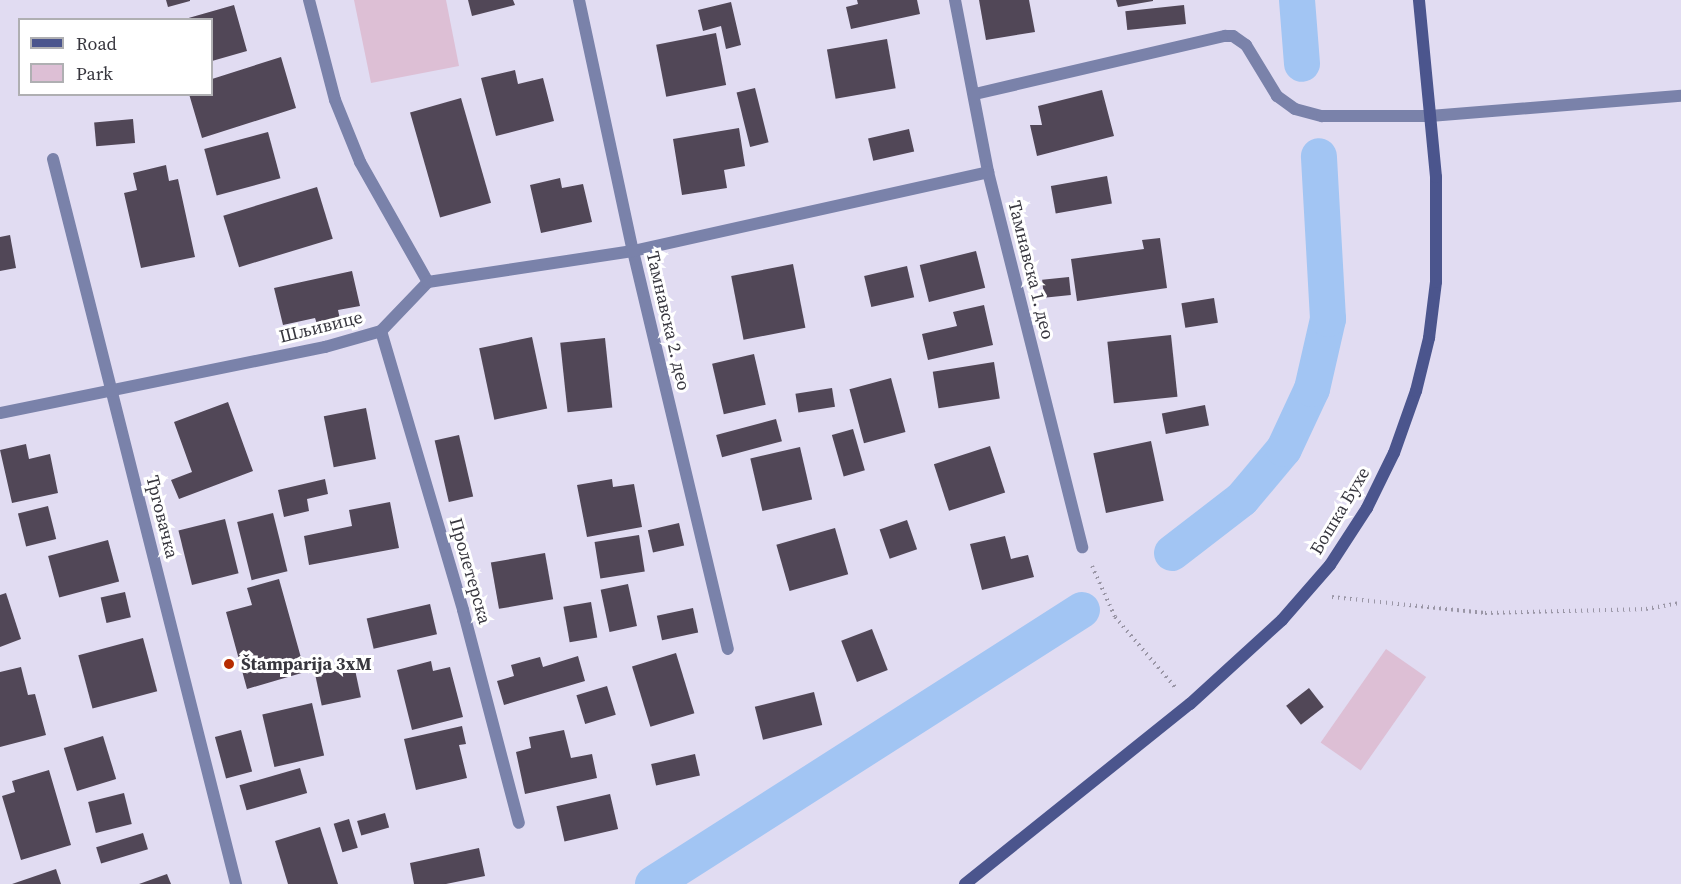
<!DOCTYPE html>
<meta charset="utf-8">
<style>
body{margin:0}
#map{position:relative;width:1681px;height:884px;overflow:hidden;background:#e1dcf2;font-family:"Source Serif 4",serif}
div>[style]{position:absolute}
.green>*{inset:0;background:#ddbfd5;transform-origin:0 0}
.canal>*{height:36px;margin:-18px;padding:0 18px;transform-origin:18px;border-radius:18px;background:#a2c5f3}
.building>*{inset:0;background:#514757;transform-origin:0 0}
.path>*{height:4px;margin-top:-2px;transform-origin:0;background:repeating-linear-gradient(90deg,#9a96a6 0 1.5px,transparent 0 6px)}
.lane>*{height:12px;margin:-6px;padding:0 6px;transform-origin:6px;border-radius:6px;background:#7a82aa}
.street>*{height:12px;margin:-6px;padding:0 6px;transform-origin:6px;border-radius:6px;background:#7a82aa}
.secondary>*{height:12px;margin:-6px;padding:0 6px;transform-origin:6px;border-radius:6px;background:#4b558d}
.dots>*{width:16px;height:16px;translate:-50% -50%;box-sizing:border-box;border:3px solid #fff;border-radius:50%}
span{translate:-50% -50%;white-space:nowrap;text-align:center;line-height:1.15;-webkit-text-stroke:6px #fff;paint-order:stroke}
.street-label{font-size:18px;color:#37363e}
.poi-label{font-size:18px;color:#37363e;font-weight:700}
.left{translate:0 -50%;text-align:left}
.legend{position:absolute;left:18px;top:18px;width:195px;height:78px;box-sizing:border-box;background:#fff;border:2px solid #afafb2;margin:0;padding:8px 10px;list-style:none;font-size:18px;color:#37363e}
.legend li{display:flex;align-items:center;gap:12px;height:30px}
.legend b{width:30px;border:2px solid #afafb2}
</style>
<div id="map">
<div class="green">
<i style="clip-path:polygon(354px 0,446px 0,459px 66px,371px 83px)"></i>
<i style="left:1386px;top:649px;width:49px;height:114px;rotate:35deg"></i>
</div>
<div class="canal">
<i style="left:1297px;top:0;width:64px;rotate:85.5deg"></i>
<i style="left:1172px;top:553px;width:88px;rotate:-37.6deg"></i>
<i style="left:1242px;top:499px;width:65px;rotate:-50deg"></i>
<i style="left:1284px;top:449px;width:66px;rotate:-65deg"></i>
<i style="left:1312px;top:389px;width:72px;rotate:-77.1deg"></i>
<i style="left:1328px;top:319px;width:163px;rotate:-93.2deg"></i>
<i style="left:653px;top:884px;width:509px;rotate:-32.57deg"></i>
</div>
<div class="building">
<i style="clip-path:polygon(166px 0,190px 0,190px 1px,168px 7px)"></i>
<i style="clip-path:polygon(468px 0,513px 0,515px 5px,472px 16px)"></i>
<i style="clip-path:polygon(857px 0,917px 0,920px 14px,851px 29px,846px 7px,858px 4px)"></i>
<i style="clip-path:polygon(979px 0,1029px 0,1035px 32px,986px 40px)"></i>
<i style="clip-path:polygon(1116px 0,1153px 0,1153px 1px,1118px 7px)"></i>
<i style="clip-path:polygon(731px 2px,741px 45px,726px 49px,721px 26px,703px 31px,698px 10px)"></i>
<i style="clip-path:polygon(234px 5px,247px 51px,212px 61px,212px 20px,185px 19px)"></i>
<i style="left:1184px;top:5px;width:19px;height:59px;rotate:84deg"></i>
<i style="left:716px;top:33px;width:53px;height:61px;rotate:79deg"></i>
<i style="left:887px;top:39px;width:50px;height:61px;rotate:80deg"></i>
<i style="clip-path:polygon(281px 57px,296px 108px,202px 138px,189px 94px,212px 94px,212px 79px)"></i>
<i style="clip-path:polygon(515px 70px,518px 84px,543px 78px,554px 121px,496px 136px,481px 78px)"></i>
<i style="left:755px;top:88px;width:56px;height:19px;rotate:76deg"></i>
<i style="clip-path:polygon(1102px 90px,1114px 136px,1037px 156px,1030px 125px,1042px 125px,1038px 106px)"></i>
<i style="left:461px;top:98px;width:109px;height:53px;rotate:74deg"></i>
<i style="left:133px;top:119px;width:24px;height:39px;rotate:85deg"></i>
<i style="clip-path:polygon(739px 128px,745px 166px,724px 170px,727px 188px,682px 195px,673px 139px)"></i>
<i style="left:909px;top:129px;width:23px;height:42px;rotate:77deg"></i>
<i style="left:268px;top:132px;width:48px;height:66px;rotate:75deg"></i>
<i style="clip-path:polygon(166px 165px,169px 181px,178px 179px,195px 257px,141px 268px,124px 193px,137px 190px,133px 173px)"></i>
<i style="left:1107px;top:176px;width:28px;height:57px;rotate:80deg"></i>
<i style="clip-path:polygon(560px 178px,562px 188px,583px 184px,592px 222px,541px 233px,530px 185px)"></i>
<i style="left:317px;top:187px;width:54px;height:98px;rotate:73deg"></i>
<i style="clip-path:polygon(10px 235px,16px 268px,0 271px,0 237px)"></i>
<i style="clip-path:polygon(1160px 238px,1167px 288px,1077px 301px,1071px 259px,1144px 249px,1142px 240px)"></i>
<i style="left:976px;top:251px;width:38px;height:58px;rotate:76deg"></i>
<i style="left:793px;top:264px;width:65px;height:63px;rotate:79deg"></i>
<i style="left:907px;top:266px;width:32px;height:44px;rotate:77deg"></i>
<i style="clip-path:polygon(352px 271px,360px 306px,338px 310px,340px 319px,317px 324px,315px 318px,283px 325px,274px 288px)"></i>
<i style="left:1069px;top:277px;width:18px;height:27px;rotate:84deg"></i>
<i style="left:1214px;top:298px;width:25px;height:33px;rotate:81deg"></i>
<i style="clip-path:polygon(984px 305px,993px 345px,928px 360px,922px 334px,957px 326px,953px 312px)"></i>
<i style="left:1171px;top:335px;width:62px;height:64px;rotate:84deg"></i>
<i style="left:532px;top:337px;width:73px;height:54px;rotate:78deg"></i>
<i style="left:605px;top:338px;width:70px;height:45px;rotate:84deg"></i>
<i style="left:754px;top:354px;width:52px;height:43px;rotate:77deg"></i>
<i style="left:994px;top:362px;width:37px;height:62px;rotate:81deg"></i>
<i style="left:891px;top:378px;width:56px;height:43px;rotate:75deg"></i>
<i style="left:832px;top:388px;width:19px;height:37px;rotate:81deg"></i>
<i style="clip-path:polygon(228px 402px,253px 471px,179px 499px,171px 480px,192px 472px,174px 422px)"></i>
<i style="left:1205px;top:405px;width:21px;height:44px;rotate:79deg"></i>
<i style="left:366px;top:408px;width:52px;height:43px;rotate:79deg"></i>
<i style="left:776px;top:419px;width:23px;height:62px;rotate:75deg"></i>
<i style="left:853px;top:429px;width:43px;height:22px;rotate:74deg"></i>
<i style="left:459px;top:435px;width:63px;height:25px;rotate:77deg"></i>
<i style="left:1151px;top:441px;width:61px;height:59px;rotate:78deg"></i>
<i style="clip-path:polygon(26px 444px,29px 459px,50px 454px,58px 493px,12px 503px,0 450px)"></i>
<i style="left:990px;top:446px;width:49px;height:59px;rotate:72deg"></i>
<i style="left:800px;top:447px;width:54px;height:51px;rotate:77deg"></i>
<i style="clip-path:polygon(325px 479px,328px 494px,307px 499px,309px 511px,284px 517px,278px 490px)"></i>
<i style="clip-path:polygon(612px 479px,613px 487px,634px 484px,642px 527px,587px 537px,577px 485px)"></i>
<i style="clip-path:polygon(390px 502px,399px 548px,309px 565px,304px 536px,352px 526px,349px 510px)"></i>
<i style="left:48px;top:506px;width:34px;height:31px;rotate:76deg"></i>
<i style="left:273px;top:513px;width:60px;height:37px;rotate:76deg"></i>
<i style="left:225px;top:519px;width:56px;height:48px;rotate:76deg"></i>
<i style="left:907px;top:520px;width:31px;height:29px;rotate:71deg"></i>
<i style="left:679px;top:523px;width:23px;height:32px;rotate:77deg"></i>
<i style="left:835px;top:528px;width:48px;height:61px;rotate:74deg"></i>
<i style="left:639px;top:535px;width:37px;height:45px;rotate:81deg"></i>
<i style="clip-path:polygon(1005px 536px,1011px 559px,1028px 555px,1034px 577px,982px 590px,970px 544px)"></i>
<i style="left:108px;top:540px;width:43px;height:62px;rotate:75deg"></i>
<i style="left:545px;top:553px;width:47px;height:55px;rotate:80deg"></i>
<i style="clip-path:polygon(279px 579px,305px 672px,247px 689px,226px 612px,252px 605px,247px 588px)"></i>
<i style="left:628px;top:584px;width:43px;height:28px;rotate:78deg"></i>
<i style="left:125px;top:592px;width:26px;height:25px;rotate:77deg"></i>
<i style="clip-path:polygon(6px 593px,21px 639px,0 647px,0 595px)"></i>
<i style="left:591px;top:602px;width:36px;height:28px;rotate:80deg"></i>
<i style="left:430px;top:604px;width:31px;height:65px;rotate:77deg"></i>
<i style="left:693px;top:608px;width:25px;height:37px;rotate:78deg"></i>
<i style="left:872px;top:629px;width:44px;height:33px;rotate:69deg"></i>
<i style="left:143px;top:638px;width:55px;height:67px;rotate:75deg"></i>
<i style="left:676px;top:653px;width:63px;height:46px;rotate:73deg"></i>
<i style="clip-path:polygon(578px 656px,585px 681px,504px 705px,497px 681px,514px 676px,511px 665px,540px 657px,543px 667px)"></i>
<i style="clip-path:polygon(431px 661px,433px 671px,450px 667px,463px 717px,412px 730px,397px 670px)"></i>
<i style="left:354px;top:665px;width:33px;height:40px;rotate:78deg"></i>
<i style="clip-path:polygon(21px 667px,28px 695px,35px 694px,46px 735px,0 747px,0 672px)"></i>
<i style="left:607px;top:686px;width:30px;height:32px;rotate:73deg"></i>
<i style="left:1309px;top:688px;width:24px;height:29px;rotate:52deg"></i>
<i style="left:814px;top:692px;width:34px;height:61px;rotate:76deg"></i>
<i style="left:312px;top:703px;width:54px;height:51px;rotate:77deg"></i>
<i style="clip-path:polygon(462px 726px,466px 744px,459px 745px,467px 778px,416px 790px,404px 739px)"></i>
<i style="left:241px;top:730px;width:43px;height:27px;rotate:75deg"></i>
<i style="clip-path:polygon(564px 730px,571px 758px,592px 754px,597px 778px,525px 794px,516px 752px,531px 748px,529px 737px)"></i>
<i style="left:103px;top:736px;width:45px;height:41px;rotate:73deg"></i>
<i style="left:695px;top:754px;width:22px;height:45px;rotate:77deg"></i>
<i style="left:300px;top:768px;width:26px;height:63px;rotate:74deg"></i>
<i style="clip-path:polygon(49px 770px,71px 845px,21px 860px,2px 796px,15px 792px,12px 781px)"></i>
<i style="left:124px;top:793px;width:32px;height:37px;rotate:76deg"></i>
<i style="left:610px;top:794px;width:36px;height:55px;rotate:77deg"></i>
<i style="left:385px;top:813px;width:15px;height:29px;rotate:74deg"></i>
<i style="left:349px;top:819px;width:30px;height:16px;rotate:73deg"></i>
<i style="clip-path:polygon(320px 827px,338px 884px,288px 884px,275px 841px)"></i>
<i style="left:143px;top:833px;width:17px;height:49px;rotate:73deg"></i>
<i style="clip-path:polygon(479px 848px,485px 876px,446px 884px,414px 884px,410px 863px)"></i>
<i style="clip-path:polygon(56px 869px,61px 884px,12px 884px)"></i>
<i style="clip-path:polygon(167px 874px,171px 884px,139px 884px)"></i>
</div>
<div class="path">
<i style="left:1092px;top:566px;width:56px;rotate:65.7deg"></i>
<i style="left:1115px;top:617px;width:92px;rotate:49.4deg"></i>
<i style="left:1332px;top:597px;width:154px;rotate:6deg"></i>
<i style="left:1485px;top:613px;width:161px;rotate:-1.4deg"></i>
<i style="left:1646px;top:609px;width:36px;rotate:-10deg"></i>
</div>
<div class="lane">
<i style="left:975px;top:94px;width:257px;rotate:-13.1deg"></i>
<i style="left:1225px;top:36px;width:8px"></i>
<i style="left:1233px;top:36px;width:16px;rotate:35deg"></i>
<i style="left:1246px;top:45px;width:60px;rotate:58.7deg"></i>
<i style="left:1277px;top:96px;width:22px;rotate:36deg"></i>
<i style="left:1295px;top:109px;width:28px;rotate:15deg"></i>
<i style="left:1322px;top:116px;width:108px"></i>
</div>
<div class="street">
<i style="left:309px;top:0;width:103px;rotate:75.4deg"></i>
<i style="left:335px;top:100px;width:67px;rotate:68deg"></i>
<i style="left:360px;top:162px;width:138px;rotate:60.5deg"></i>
<i style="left:579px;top:0;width:257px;rotate:77.9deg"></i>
<i style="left:633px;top:251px;width:409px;rotate:76.6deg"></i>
<i style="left:955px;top:0;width:175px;rotate:79.1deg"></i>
<i style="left:988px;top:172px;width:387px;rotate:75.9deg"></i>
<i style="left:1430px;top:116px;width:252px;rotate:-4.6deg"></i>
<i style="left:53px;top:159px;width:748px;rotate:75.83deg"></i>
<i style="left:381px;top:331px;width:291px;rotate:73.6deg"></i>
<i style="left:463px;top:610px;width:220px;rotate:75.3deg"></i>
<i style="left:0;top:413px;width:332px;rotate:-11.5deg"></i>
<i style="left:325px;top:347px;width:58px;rotate:-15.9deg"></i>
<i style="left:381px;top:331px;width:68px;rotate:-46.2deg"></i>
<i style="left:428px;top:282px;width:207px;rotate:-8.6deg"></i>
<i style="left:633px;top:251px;width:364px;rotate:-12.5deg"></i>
</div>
<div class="secondary">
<i style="left:965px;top:884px;width:288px;rotate:-38.7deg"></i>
<i style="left:1190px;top:704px;width:125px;rotate:-42.4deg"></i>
<i style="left:1282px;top:620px;width:73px;rotate:-48.9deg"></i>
<i style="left:1330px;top:565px;width:68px;rotate:-57deg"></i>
<i style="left:1367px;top:508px;width:61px;rotate:-63.9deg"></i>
<i style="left:1394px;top:453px;width:66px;rotate:-70.5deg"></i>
<i style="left:1416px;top:391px;width:55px;rotate:-76.2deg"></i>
<i style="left:1429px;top:338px;width:56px;rotate:-82.9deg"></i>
<i style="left:1436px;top:282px;width:105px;rotate:-90deg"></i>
<i style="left:1436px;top:177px;width:178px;rotate:-95.5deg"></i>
</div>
<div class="dots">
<i style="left:229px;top:664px;background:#b62b01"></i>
</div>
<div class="street-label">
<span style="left:1031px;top:270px;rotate:76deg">Тамнавска 1. део</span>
<span style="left:668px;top:321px;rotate:77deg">Тамнавска 2. део</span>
<span style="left:321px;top:327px;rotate:-14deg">Шљивице</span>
<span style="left:1340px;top:511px;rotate:-59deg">Бошка Бухе</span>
<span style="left:162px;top:517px;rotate:76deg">Трговачка</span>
<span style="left:470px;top:571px;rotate:74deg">Пролетерска</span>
</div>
<div class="poi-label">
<span class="left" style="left:241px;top:664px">Štamparija 3xM</span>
</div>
<ul class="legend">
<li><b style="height:8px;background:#4b558d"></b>Road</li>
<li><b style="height:16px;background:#ddbfd5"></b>Park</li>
</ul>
</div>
